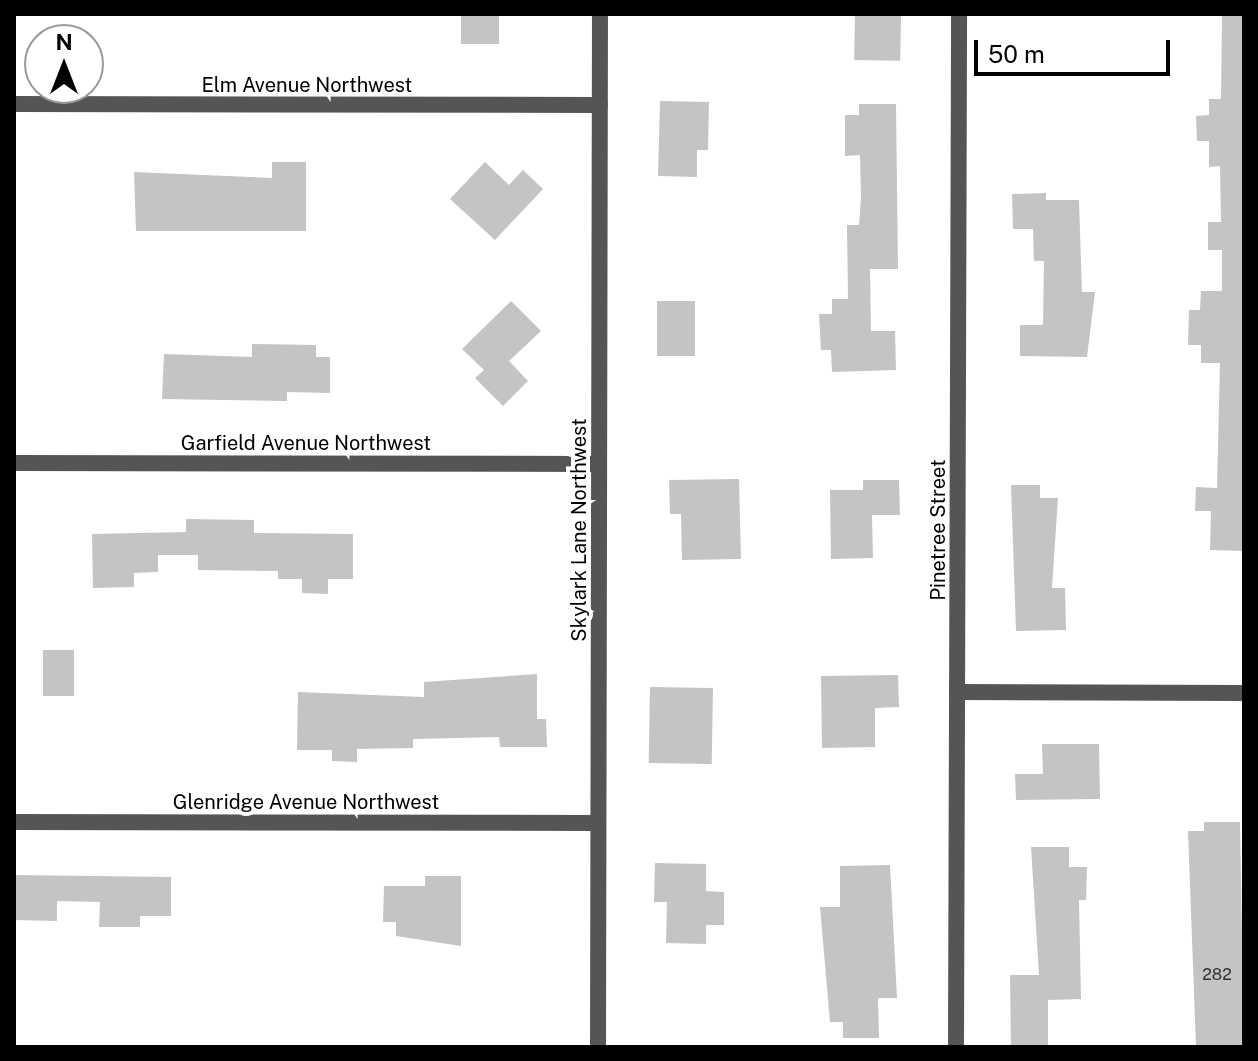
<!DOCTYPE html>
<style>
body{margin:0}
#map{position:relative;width:1258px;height:1061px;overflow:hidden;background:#fff;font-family:"Public Sans",sans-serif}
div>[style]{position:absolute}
.building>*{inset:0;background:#c4c4c4;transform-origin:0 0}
.minor>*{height:16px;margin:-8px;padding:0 8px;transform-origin:8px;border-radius:8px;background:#555}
span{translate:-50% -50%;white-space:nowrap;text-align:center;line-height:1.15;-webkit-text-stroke:8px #fff;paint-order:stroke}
.number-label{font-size:16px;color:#313131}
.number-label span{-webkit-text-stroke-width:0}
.street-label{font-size:20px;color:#000}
.frame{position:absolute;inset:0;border:16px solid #000;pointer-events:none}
.north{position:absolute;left:24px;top:24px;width:80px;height:80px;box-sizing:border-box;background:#fff;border:2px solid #999;border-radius:50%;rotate:0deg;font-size:22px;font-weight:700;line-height:32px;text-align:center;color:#000}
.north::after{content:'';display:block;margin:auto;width:28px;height:36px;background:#000;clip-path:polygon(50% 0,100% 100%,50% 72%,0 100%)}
.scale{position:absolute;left:974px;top:40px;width:196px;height:36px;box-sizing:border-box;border:4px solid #000;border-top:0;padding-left:10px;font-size:24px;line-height:28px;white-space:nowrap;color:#000;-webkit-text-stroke:6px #fff;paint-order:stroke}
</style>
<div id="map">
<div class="building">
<i style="left:461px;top:14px;width:38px;height:30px"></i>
<i style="left:855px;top:14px;width:46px;height:46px;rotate:1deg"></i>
<i style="clip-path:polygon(1222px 14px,1244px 14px,1244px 551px,1210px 550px,1211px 511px,1195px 511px,1196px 487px,1217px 488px,1220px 363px,1201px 363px,1201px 345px,1188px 345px,1189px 310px,1200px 310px,1201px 291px,1222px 291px,1222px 250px,1208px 250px,1208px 222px,1221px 222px,1220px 166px,1209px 167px,1209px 141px,1197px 141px,1196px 116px,1209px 115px,1209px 99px,1221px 99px)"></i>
<i style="clip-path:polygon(660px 101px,709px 102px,708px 150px,697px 150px,697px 177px,658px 176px)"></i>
<i style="clip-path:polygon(859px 104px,896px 104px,898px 269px,870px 269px,871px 331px,895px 331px,896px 370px,832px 372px,831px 350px,821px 350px,819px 314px,832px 314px,832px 299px,848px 299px,847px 225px,859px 225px,861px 198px,860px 155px,845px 156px,845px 115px,859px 115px)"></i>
<i style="clip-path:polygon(272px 162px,306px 162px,306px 231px,136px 231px,134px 172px,272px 178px)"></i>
<i style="clip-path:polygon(485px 162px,509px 185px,523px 170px,543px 189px,495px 240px,450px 199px)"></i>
<i style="clip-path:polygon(1046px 193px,1046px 200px,1079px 200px,1082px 292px,1095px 292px,1087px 357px,1020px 356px,1020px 325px,1043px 325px,1044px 261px,1034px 261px,1033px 229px,1013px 229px,1012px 194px)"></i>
<i style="clip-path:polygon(511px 301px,541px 331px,509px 361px,528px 381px,503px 406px,475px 378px,484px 370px,462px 349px)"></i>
<i style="left:695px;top:301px;width:55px;height:38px;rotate:90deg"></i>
<i style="clip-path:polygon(252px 344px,316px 345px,316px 357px,330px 357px,330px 393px,287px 392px,287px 401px,162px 399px,164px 354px,252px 357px)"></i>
<i style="clip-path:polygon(739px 479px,741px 559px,682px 560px,681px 514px,670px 514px,669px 480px)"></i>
<i style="clip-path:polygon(863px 480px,899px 480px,900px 515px,872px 515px,873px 558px,831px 559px,830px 490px,863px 490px)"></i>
<i style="clip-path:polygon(1011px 485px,1040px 485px,1040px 498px,1058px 498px,1052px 588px,1065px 588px,1066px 630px,1016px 631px)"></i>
<i style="clip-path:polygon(186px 519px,254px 520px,254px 533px,353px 534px,353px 579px,328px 579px,328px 594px,302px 593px,302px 579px,278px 579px,278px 571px,198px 570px,198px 555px,158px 555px,158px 572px,134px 573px,134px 587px,93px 588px,92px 534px,186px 532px)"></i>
<i style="left:43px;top:650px;width:31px;height:46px"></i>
<i style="clip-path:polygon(537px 674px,537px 719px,546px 719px,547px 747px,500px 747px,499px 737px,413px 739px,413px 748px,357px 749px,357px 762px,332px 761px,332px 750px,297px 750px,298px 692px,424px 697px,424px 682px)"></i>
<i style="clip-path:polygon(898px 675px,899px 707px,875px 708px,875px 747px,822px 748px,821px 676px)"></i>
<i style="left:650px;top:687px;width:63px;height:76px;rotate:1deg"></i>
<i style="clip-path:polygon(1042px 744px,1099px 744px,1100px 799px,1016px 800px,1015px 774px,1043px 774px)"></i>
<i style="clip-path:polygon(1204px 822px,1240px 822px,1244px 1047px,1196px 1047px,1188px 831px,1204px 831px)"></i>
<i style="clip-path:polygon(1031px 847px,1069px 847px,1069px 867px,1087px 867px,1086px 900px,1079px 900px,1081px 999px,1048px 1000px,1048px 1047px,1011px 1047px,1010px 975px,1039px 975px)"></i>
<i style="clip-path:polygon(655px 863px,706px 864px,706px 891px,724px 892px,724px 925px,706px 925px,706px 944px,666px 943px,667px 902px,654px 902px)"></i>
<i style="clip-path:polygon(890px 865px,897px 998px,878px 998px,879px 1038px,843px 1038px,843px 1022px,830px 1022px,820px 907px,840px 907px,840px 866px)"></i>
<i style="clip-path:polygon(14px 875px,171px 877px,171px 916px,140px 916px,140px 927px,99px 927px,100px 902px,57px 901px,57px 921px,14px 920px)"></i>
<i style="clip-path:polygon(425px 876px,461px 876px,461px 946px,396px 936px,396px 922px,383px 922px,384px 886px,425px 886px)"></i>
</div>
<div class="minor">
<i style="left:14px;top:104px;width:586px;rotate:0.1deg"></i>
<i style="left:14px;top:463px;width:585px;rotate:0.1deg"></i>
<i style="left:957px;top:692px;width:287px;rotate:0.2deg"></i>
<i style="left:14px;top:822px;width:584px;rotate:0.1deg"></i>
<i style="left:598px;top:1047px;width:1033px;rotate:-89.89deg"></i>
<i style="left:956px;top:1047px;width:1033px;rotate:-89.83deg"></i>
</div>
<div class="number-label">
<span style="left:1217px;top:975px">282</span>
</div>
<div class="street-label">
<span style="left:307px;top:85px">Elm Avenue Northwest</span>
<span style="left:306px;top:443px">Garfield Avenue Northwest</span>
<span style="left:579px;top:530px;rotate:-90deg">Skylark Lane Northwest</span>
<span style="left:938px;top:530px;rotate:-90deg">Pinetree Street</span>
<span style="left:306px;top:802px">Glenridge Avenue Northwest</span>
</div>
<div class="frame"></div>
<div class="north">N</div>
<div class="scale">50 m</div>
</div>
